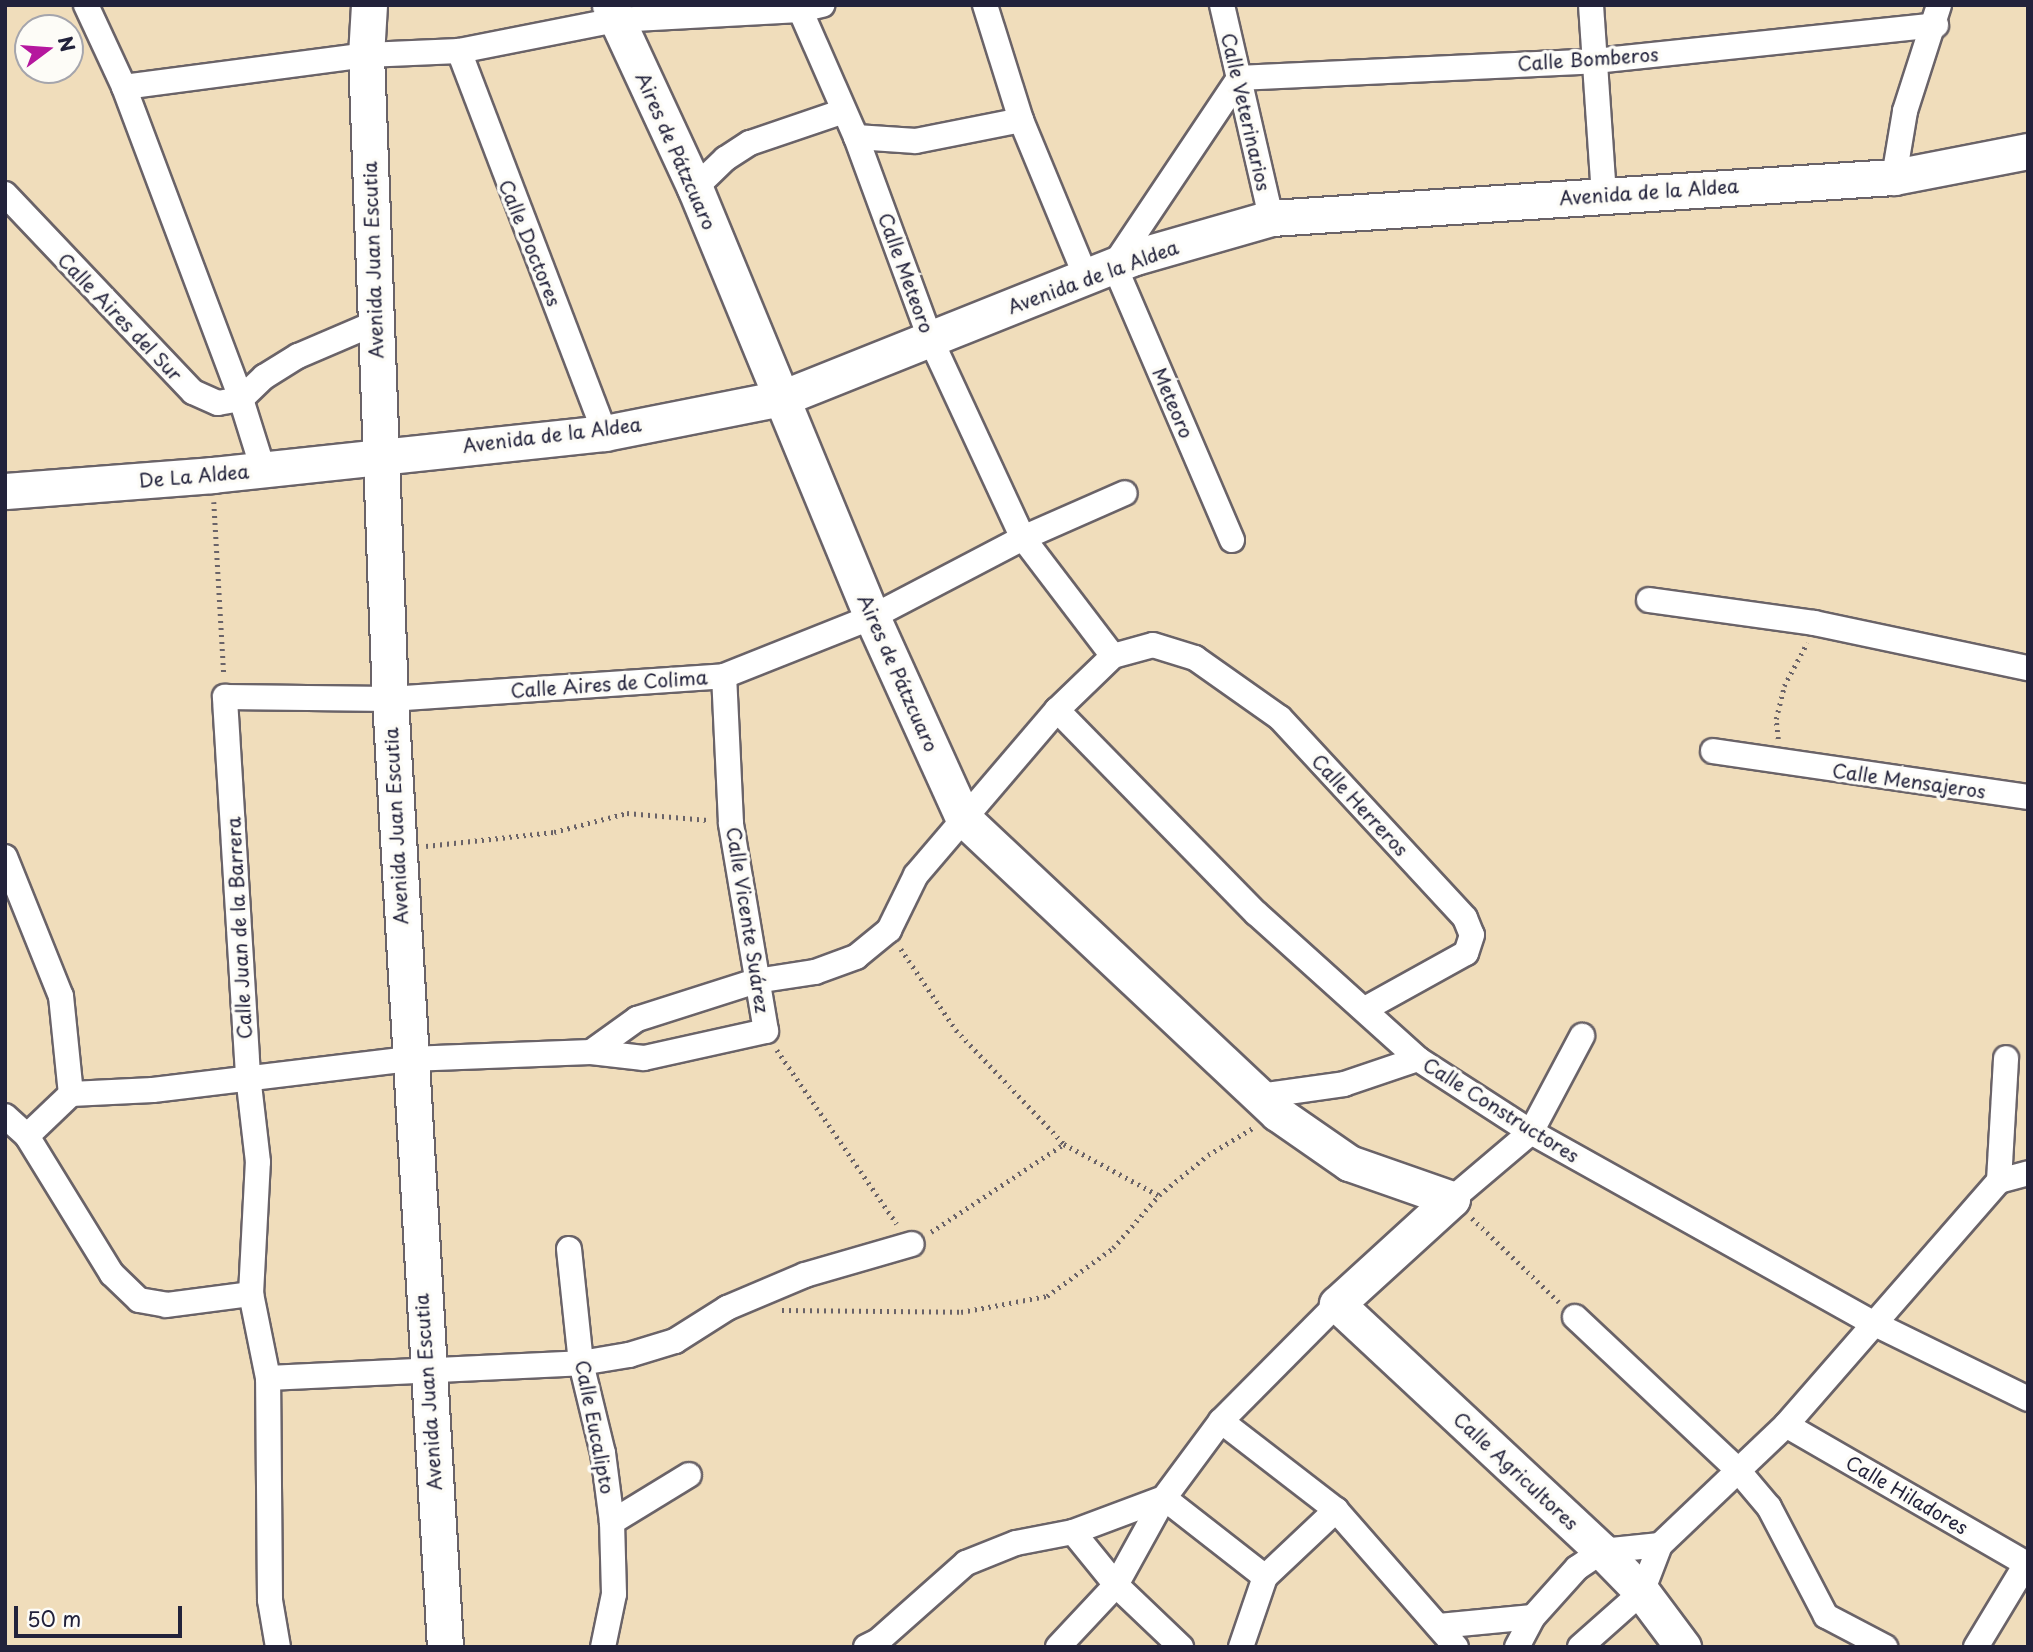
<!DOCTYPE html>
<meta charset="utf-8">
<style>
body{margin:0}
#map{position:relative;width:2033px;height:1652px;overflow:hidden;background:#f0ddbb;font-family:"Playpen Sans",sans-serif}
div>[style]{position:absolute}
.path>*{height:4.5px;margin-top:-2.25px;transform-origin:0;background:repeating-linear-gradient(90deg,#6a6368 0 2px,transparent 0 7px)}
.roads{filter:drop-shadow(2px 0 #6a6368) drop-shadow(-2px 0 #6a6368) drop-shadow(0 2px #6a6368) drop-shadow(0 -2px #6a6368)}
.street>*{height:24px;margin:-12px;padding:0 12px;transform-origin:12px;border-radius:12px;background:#fff}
.secondary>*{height:35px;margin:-17.5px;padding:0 17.5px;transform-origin:17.5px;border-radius:17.5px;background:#fff}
span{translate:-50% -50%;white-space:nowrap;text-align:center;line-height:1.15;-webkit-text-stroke:7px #fdfcf7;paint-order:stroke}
.street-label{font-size:19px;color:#22223b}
.frame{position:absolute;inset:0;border:7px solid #22223b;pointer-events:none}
.north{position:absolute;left:14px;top:14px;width:70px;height:70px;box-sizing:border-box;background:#fdfcf7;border:2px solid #a5a5ac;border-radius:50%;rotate:74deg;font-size:19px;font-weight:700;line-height:28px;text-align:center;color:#22223b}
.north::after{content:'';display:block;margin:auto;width:24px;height:32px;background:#b5179e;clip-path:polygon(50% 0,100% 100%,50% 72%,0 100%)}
.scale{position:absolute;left:14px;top:1606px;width:168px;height:32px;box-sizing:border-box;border:4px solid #22223b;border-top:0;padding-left:9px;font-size:21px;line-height:24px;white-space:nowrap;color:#22223b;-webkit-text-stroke:5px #fdfcf7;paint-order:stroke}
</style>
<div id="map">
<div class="path">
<i style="left:214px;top:502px;width:173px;rotate:86.7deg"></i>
<i style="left:1778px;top:739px;width:20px;rotate:-96deg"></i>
<i style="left:1776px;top:719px;width:34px;rotate:-76deg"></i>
<i style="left:1784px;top:686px;width:49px;rotate:-61.9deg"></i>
<i style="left:426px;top:846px;width:129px;rotate:-6.2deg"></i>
<i style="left:554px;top:832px;width:75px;rotate:-14.6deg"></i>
<i style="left:627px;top:813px;width:81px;rotate:4.9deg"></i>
<i style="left:901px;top:949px;width:98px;rotate:55.8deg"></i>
<i style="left:956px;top:1030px;width:157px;rotate:46.5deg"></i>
<i style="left:1064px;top:1144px;width:107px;rotate:28.5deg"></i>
<i style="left:777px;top:1050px;width:211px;rotate:55.4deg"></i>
<i style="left:1472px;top:1218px;width:121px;rotate:44deg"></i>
<i style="left:931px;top:1232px;width:159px;rotate:-33.5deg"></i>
<i style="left:782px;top:1310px;width:179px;rotate:0.6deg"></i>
<i style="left:961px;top:1312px;width:87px;rotate:-10.5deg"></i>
<i style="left:1047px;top:1296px;width:82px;rotate:-36deg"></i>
<i style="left:1113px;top:1248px;width:70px;rotate:-49deg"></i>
<i style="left:1159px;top:1195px;width:63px;rotate:-39.2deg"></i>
<i style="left:1208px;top:1155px;width:52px;rotate:-31deg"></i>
</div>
<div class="roads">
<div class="street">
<i style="left:86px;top:5px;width:90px;rotate:65.1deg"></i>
<i style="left:124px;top:87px;width:333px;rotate:69.4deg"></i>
<i style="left:241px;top:399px;width:73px;rotate:72.6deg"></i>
<i style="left:798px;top:5px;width:144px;rotate:66.3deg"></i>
<i style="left:856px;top:137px;width:214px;rotate:69.8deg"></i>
<i style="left:930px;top:338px;width:221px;rotate:65.1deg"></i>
<i style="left:1023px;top:538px;width:148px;rotate:52.7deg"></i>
<i style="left:985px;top:5px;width:121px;rotate:72.6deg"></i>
<i style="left:1021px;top:120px;width:170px;rotate:67.5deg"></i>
<i style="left:1222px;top:5px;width:219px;rotate:77deg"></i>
<i style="left:1591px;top:5px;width:190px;rotate:86.1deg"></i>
<i style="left:459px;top:51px;width:409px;rotate:69.1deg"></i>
<i style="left:124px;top:87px;width:244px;rotate:-7.5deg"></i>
<i style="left:366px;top:55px;width:93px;rotate:-2.5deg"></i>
<i style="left:459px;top:51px;width:160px;rotate:-11.2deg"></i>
<i style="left:616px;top:20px;width:184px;rotate:-3.1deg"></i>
<i style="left:800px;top:10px;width:23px;rotate:-13deg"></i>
<i style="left:856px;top:137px;width:60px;rotate:3.8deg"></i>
<i style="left:916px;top:141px;width:107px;rotate:-11.3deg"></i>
<i style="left:1894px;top:177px;width:67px;rotate:-80.5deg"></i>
<i style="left:1905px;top:111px;width:111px;rotate:-72.2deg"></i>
<i style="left:695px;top:188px;width:42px;rotate:-44deg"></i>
<i style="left:725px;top:159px;width:30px;rotate:-33deg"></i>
<i style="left:750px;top:143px;width:99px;rotate:-18.8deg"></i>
<i style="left:5px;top:194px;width:273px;rotate:46.5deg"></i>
<i style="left:193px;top:392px;width:27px;rotate:24deg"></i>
<i style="left:218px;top:403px;width:23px;rotate:-10deg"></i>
<i style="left:241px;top:399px;width:32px;rotate:-44deg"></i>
<i style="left:264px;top:377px;width:40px;rotate:-32deg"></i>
<i style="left:298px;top:356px;width:84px;rotate:-23.2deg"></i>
<i style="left:1232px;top:540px;width:299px;rotate:-113.2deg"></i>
<i style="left:1114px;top:265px;width:225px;rotate:-56.2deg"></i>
<i style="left:1239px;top:78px;width:356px;rotate:-2.7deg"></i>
<i style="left:1595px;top:61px;width:343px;rotate:-6deg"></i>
<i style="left:1649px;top:600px;width:167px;rotate:7.9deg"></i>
<i style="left:1814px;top:623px;width:219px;rotate:11.9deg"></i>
<i style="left:1057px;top:710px;width:284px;rotate:45.6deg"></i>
<i style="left:1256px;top:913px;width:218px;rotate:42deg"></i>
<i style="left:1418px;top:1059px;width:135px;rotate:32.9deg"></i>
<i style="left:1531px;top:1132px;width:394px;rotate:29.2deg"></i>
<i style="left:1875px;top:1324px;width:170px;rotate:26.1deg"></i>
<i style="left:1713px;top:751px;width:318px;rotate:8.3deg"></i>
<i style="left:5px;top:857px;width:150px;rotate:68.1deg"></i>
<i style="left:61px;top:996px;width:99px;rotate:84.2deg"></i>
<i style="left:591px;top:1052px;width:57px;rotate:-35.7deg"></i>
<i style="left:637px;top:1019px;width:125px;rotate:-17.7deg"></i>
<i style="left:756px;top:981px;width:60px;rotate:-8.7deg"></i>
<i style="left:815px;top:972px;width:44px;rotate:-20.1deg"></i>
<i style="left:856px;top:957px;width:43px;rotate:-39.3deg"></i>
<i style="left:889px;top:930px;width:61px;rotate:-63.9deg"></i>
<i style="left:916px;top:875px;width:217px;rotate:-49.5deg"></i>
<i style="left:1057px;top:710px;width:78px;rotate:-44deg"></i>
<i style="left:1113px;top:656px;width:41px;rotate:-15.4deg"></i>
<i style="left:1153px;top:645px;width:44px;rotate:17.2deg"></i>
<i style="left:1195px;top:658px;width:104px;rotate:35.2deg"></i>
<i style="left:1280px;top:718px;width:272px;rotate:47.2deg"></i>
<i style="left:1465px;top:918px;width:18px;rotate:68deg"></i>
<i style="left:1472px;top:935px;width:19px;rotate:108deg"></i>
<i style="left:1466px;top:953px;width:115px;rotate:151deg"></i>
<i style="left:1260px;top:1096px;width:85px;rotate:-8.1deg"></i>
<i style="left:1344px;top:1084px;width:78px;rotate:-18.7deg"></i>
<i style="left:5px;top:1116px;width:30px;rotate:42deg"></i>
<i style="left:27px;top:1136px;width:162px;rotate:58.4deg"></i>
<i style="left:112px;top:1274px;width:37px;rotate:44deg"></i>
<i style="left:139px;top:1300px;width:27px;rotate:10deg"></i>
<i style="left:166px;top:1305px;width:86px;rotate:-7.4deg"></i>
<i style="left:27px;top:1136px;width:61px;rotate:-43.7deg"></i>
<i style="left:71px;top:1094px;width:82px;rotate:-2.8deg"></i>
<i style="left:153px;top:1090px;width:258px;rotate:-6.9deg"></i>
<i style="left:409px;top:1059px;width:182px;rotate:-2.2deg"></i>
<i style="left:591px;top:1052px;width:53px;rotate:6.5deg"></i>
<i style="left:644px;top:1058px;width:125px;rotate:-12.5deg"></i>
<i style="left:766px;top:1031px;width:211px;rotate:-99.6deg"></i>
<i style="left:731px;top:823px;width:147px;rotate:-92.7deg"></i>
<i style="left:1999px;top:1181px;width:123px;rotate:-86.7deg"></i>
<i style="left:1452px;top:1199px;width:104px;rotate:-40.3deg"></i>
<i style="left:1531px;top:1132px;width:109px;rotate:-62deg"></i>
<i style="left:569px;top:1249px;width:115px;rotate:84deg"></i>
<i style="left:581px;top:1363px;width:93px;rotate:76.3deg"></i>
<i style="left:603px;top:1453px;width:70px;rotate:82.6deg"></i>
<i style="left:612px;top:1522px;width:72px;rotate:88.4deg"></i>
<i style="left:614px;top:1594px;width:54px;rotate:101.7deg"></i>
<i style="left:1575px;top:1317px;width:221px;rotate:43.2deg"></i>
<i style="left:1736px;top:1468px;width:51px;rotate:49.8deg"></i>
<i style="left:1769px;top:1507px;width:123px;rotate:62.4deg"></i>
<i style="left:1826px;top:1616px;width:67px;rotate:27.7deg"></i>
<i style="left:268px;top:1378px;width:313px;rotate:-2.7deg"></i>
<i style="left:581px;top:1363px;width:49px;rotate:-9.5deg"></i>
<i style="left:629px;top:1355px;width:48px;rotate:-16.9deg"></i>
<i style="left:675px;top:1341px;width:62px;rotate:-32.4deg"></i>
<i style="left:727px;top:1308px;width:85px;rotate:-22.9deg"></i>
<i style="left:805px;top:1275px;width:111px;rotate:-16.2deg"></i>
<i style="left:1221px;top:1421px;width:145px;rotate:37.7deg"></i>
<i style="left:1336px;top:1510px;width:182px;rotate:48.8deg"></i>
<i style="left:1786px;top:1425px;width:280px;rotate:30deg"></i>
<i style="left:612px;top:1522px;width:90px;rotate:-31.4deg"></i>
<i style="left:1073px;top:1532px;width:68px;rotate:50.9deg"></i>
<i style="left:1116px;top:1585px;width:90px;rotate:43.6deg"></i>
<i style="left:1439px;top:1626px;width:94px;rotate:-5.5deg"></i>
<i style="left:278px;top:1647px;width:48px;rotate:-99.7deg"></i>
<i style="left:270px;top:1600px;width:222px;rotate:-90.5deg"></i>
<i style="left:268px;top:1378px;width:86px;rotate:-101.4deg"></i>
<i style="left:251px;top:1294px;width:132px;rotate:-87deg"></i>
<i style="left:258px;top:1162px;width:88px;rotate:-96.6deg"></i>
<i style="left:248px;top:1075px;width:379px;rotate:-93.5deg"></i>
<i style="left:225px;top:697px;width:165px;rotate:0.7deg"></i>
<i style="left:390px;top:699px;width:335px;rotate:-3.9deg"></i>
<i style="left:724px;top:676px;width:159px;rotate:-21.7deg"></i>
<i style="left:872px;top:617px;width:170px;rotate:-27.6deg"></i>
<i style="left:1023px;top:538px;width:111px;rotate:-23.8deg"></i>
<i style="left:866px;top:1647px;width:13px;rotate:-27deg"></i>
<i style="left:878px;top:1641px;width:118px;rotate:-41.6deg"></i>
<i style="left:966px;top:1563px;width:54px;rotate:-21.8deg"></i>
<i style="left:1016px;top:1543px;width:58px;rotate:-10.9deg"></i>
<i style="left:1073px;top:1532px;width:97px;rotate:-20.5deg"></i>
<i style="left:1164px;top:1498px;width:96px;rotate:-53.5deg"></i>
<i style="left:1221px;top:1421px;width:165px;rotate:-45.2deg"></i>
<i style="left:1058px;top:1647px;width:85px;rotate:-46.9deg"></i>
<i style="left:1116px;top:1585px;width:99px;rotate:-61.1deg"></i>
<i style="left:1164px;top:1498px;width:128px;rotate:38deg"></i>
<i style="left:1241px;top:1647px;width:74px;rotate:-71.1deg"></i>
<i style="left:1265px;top:1577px;width:98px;rotate:-43.3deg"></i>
<i style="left:1517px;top:1647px;width:34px;rotate:-62deg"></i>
<i style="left:1533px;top:1617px;width:66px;rotate:-48.1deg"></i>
<i style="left:1577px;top:1568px;width:30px;rotate:-34deg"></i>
<i style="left:1602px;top:1551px;width:58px;rotate:-5.9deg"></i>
<i style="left:1580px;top:1647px;width:83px;rotate:-41.6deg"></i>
<i style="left:1642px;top:1592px;width:50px;rotate:-69deg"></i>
<i style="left:1660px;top:1545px;width:174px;rotate:-43.6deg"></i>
<i style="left:1786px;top:1425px;width:324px;rotate:-48.9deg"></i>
<i style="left:1999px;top:1181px;width:30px;rotate:-15deg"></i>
<i style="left:1976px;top:1647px;width:97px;rotate:-58.9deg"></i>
</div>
<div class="secondary">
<i style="left:369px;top:5px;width:50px;rotate:93.4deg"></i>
<i style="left:366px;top:55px;width:644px;rotate:87.87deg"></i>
<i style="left:390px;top:699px;width:950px;rotate:86.68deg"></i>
<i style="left:610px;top:5px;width:202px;rotate:65.1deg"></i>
<i style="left:695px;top:188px;width:464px;rotate:67.6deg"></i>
<i style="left:872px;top:617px;width:221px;rotate:65.6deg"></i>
<i style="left:963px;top:818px;width:431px;rotate:43.2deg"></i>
<i style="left:1277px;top:1113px;width:88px;rotate:34.8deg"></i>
<i style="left:1349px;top:1163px;width:109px;rotate:19.3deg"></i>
<i style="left:1452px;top:1199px;width:156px;rotate:137.6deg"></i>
<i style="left:1337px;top:1304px;width:362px;rotate:43deg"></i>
<i style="left:1602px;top:1551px;width:57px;rotate:45.7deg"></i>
<i style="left:1642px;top:1592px;width:69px;rotate:53.3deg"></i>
<i style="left:5px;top:491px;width:208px;rotate:-4.4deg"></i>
<i style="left:212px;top:475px;width:395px;rotate:-6.1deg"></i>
<i style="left:605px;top:433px;width:180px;rotate:-11.2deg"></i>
<i style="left:782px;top:398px;width:380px;rotate:-21.8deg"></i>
<i style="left:1135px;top:257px;width:141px;rotate:-16deg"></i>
<i style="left:1271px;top:218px;width:624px;rotate:-3.77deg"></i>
<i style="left:1894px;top:177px;width:136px;rotate:-11deg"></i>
</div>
</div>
<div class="street-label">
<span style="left:1588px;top:59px;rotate:-4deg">Calle Bomberos</span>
<span style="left:1246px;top:112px;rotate:77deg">Calle Veterinarios</span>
<span style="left:676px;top:151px;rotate:66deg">Aires de Pátzcuaro</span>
<span style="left:1649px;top:192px;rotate:-4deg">Avenida de la Aldea</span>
<span style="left:530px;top:243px;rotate:68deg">Calle Doctores</span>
<span style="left:373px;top:260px;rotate:-92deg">Avenida Juan Escutia</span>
<span style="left:906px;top:273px;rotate:70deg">Calle Meteoro</span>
<span style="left:1093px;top:277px;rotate:-20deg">Avenida de la Aldea</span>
<span style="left:120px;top:317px;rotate:46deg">Calle Aires del Sur</span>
<span style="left:1173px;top:403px;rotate:67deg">Meteoro</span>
<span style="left:552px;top:435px;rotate:-7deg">Avenida de la Aldea</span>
<span style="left:194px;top:476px;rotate:-5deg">De La Aldea</span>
<span style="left:898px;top:673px;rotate:66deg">Aires de Pátzcuaro</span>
<span style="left:609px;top:684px;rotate:-4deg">Calle Aires de Colima</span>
<span style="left:1909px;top:781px;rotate:8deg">Calle Mensajeros</span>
<span style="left:1360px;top:805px;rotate:47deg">Calle Herreros</span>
<span style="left:396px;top:826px;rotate:-93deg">Avenida Juan Escutia</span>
<span style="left:748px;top:920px;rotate:81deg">Calle Vicente Suárez</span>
<span style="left:239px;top:928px;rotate:-93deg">Calle Juan de la Barrera</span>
<span style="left:1501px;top:1110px;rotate:32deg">Calle Constructores</span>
<span style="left:428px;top:1392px;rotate:-94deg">Avenida Juan Escutia</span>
<span style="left:595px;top:1427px;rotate:79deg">Calle Eucalipto</span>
<span style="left:1516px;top:1471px;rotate:43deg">Calle Agricultores</span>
<span style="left:1907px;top:1495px;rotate:30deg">Calle Hiladores</span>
</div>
<div class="frame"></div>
<div class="north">N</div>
<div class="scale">50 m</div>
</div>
